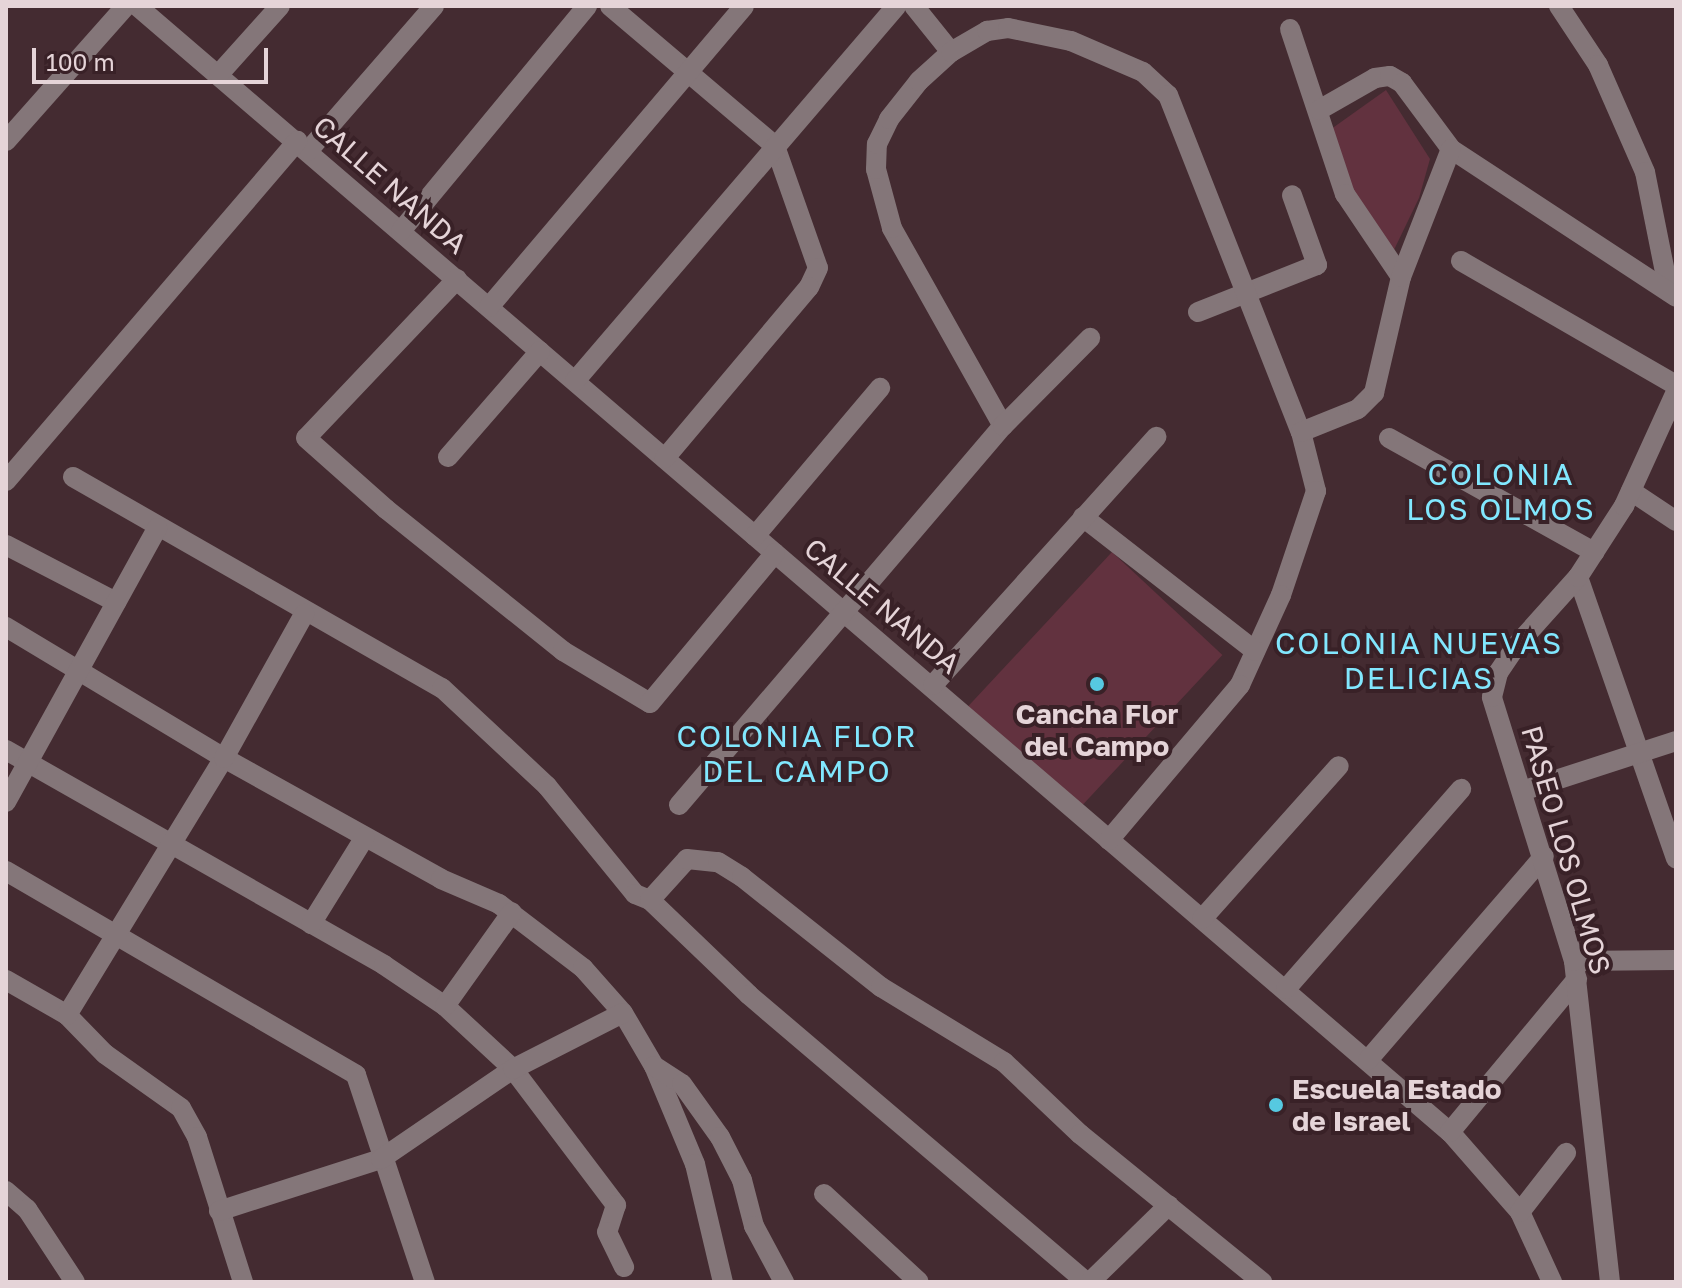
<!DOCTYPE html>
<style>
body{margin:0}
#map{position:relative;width:1682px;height:1288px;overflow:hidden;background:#442b31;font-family:"Golos Text",sans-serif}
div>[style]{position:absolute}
.green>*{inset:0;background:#62323f;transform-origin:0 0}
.minor>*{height:20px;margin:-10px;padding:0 10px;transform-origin:10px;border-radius:10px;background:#847679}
.dots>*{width:22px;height:22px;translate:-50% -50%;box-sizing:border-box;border:4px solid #392127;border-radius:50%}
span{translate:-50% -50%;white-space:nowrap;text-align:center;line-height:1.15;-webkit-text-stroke:8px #392127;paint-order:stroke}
.street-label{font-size:28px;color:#e5d4d8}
.poi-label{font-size:28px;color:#e5d4d8;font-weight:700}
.left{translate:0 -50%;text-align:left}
.neighbourhood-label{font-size:30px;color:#81e7fe;letter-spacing:2px}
.frame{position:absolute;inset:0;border:8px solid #e5d4d8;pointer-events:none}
.scale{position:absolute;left:32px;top:48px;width:236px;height:36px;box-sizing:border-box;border:4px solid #e5d4d8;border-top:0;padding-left:10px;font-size:24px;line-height:28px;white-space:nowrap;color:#e5d4d8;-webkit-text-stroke:6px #392127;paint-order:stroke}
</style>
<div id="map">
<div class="green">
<i style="clip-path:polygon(1386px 90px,1430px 159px,1419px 198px,1392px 254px,1350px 197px,1327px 132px)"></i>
<i style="left:1112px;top:552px;width:151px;height:215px;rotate:43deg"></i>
</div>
<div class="minor">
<i style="left:137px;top:6px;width:1730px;rotate:40.62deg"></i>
<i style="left:1450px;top:1132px;width:106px;rotate:48.8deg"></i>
<i style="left:1520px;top:1212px;width:77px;rotate:65.4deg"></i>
<i style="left:610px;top:6px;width:216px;rotate:40.3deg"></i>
<i style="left:775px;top:146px;width:129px;rotate:70.6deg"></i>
<i style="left:818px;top:268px;width:21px;rotate:115deg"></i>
<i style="left:809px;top:287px;width:224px;rotate:130.1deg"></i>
<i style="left:914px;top:6px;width:59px;rotate:51.2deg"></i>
<i style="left:1559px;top:6px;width:71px;rotate:56.5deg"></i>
<i style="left:1598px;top:65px;width:117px;rotate:66.3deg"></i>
<i style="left:1645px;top:172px;width:122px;rotate:78.7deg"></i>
<i style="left:1290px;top:29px;width:174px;rotate:71.6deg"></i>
<i style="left:1345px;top:194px;width:100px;rotate:56deg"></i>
<i style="left:219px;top:74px;width:91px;rotate:-48.1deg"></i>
<i style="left:1319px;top:110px;width:64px;rotate:-29.7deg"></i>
<i style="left:1375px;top:78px;width:15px;rotate:-8deg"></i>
<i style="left:1390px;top:76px;width:14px;rotate:30deg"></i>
<i style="left:1402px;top:83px;width:82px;rotate:53.4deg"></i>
<i style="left:1451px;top:149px;width:269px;rotate:33.3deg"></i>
<i style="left:6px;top:141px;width:181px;rotate:-48.4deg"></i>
<i style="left:308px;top:151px;width:192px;rotate:-49deg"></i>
<i style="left:401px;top:231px;width:292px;rotate:-50.4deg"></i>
<i style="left:1461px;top:261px;width:248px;rotate:30deg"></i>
<i style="left:457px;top:279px;width:219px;rotate:133.5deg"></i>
<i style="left:306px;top:438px;width:107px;rotate:41.6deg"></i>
<i style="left:386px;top:509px;width:227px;rotate:38.7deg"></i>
<i style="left:563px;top:651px;width:101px;rotate:30.9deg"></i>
<i style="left:650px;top:703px;width:195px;rotate:-50.2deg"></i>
<i style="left:489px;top:307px;width:394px;rotate:-49.7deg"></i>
<i style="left:1198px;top:312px;width:128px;rotate:-21.6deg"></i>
<i style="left:1317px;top:265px;width:74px;rotate:-109.7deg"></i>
<i style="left:575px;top:381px;width:494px;rotate:-49.4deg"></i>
<i style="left:1003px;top:426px;width:227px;rotate:-119.3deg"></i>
<i style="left:892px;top:228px;width:61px;rotate:-105.2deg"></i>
<i style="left:876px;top:169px;width:25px;rotate:-88deg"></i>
<i style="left:877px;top:144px;width:28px;rotate:-64deg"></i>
<i style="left:889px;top:119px;width:48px;rotate:-51.7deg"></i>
<i style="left:919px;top:81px;width:43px;rotate:-42.2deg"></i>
<i style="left:951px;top:52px;width:42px;rotate:-30.3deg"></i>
<i style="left:987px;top:31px;width:21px;rotate:-8deg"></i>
<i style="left:1008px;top:28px;width:64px;rotate:11.7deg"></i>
<i style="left:1071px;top:41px;width:78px;rotate:23.3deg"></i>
<i style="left:1143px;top:72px;width:34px;rotate:43deg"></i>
<i style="left:1168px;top:95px;width:362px;rotate:68.5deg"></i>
<i style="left:1301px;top:432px;width:61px;rotate:75.7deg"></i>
<i style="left:1316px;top:491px;width:110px;rotate:108.6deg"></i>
<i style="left:1281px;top:595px;width:99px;rotate:114.5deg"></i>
<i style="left:1240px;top:685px;width:203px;rotate:130.2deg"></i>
<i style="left:1301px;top:432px;width:61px;rotate:-22deg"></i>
<i style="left:1358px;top:409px;width:23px;rotate:-45deg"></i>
<i style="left:1374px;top:393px;width:119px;rotate:-76.9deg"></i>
<i style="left:1401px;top:277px;width:137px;rotate:-68.7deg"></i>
<i style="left:1389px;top:438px;width:235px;rotate:29.1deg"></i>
<i style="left:448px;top:457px;width:140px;rotate:-49deg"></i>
<i style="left:73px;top:477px;width:425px;rotate:29.8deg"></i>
<i style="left:442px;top:688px;width:144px;rotate:43deg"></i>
<i style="left:547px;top:786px;width:139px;rotate:50.8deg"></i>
<i style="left:635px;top:894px;width:16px;rotate:22deg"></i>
<i style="left:650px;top:900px;width:137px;rotate:43.8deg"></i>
<i style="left:749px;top:995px;width:443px;rotate:40.4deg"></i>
<i style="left:6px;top:481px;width:448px;rotate:-49.4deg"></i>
<i style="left:1631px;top:491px;width:54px;rotate:33.7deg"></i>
<i style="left:1083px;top:517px;width:218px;rotate:37.9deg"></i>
<i style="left:755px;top:536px;width:194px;rotate:-49.8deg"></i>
<i style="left:6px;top:545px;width:124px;rotate:27.4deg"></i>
<i style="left:1578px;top:577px;width:298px;rotate:70.8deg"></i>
<i style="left:6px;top:627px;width:254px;rotate:31deg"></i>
<i style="left:224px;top:758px;width:248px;rotate:29.1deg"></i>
<i style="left:441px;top:879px;width:63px;rotate:23.3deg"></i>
<i style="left:499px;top:904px;width:106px;rotate:37.3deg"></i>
<i style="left:583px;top:968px;width:60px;rotate:48.4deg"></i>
<i style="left:623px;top:1013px;width:61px;rotate:59.7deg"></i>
<i style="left:654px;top:1066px;width:106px;rotate:67.3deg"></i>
<i style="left:695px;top:1164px;width:121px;rotate:76.7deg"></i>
<i style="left:933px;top:685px;width:334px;rotate:-48deg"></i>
<i style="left:6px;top:750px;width:435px;rotate:29.6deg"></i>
<i style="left:384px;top:965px;width:73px;rotate:33.9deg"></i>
<i style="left:445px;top:1006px;width:93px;rotate:42.8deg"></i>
<i style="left:513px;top:1069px;width:171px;rotate:52.9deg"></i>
<i style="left:616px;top:1205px;width:28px;rotate:108deg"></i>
<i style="left:607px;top:1232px;width:39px;rotate:64deg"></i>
<i style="left:1522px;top:791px;width:162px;rotate:-18deg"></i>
<i style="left:6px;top:802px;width:313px;rotate:-61.1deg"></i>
<i style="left:679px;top:805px;width:499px;rotate:-49.5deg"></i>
<i style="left:1003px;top:426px;width:124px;rotate:-45.3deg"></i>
<i style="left:6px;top:871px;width:405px;rotate:30.2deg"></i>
<i style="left:356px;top:1075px;width:218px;rotate:71.6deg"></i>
<i style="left:650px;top:900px;width:55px;rotate:-47.9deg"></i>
<i style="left:687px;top:859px;width:31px;rotate:6deg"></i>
<i style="left:718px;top:862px;width:28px;rotate:32deg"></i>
<i style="left:742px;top:877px;width:177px;rotate:38.4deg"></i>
<i style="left:881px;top:987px;width:144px;rotate:31.4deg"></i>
<i style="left:1004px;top:1062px;width:105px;rotate:43.5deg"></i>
<i style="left:1080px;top:1134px;width:235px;rotate:39.1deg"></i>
<i style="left:1202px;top:919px;width:205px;rotate:-48.2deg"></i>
<i style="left:311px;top:924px;width:102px;rotate:-58.2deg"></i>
<i style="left:1574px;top:961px;width:102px;rotate:-0.6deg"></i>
<i style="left:6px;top:980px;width:70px;rotate:29.8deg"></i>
<i style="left:67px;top:1015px;width:54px;rotate:45.7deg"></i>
<i style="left:105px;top:1054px;width:93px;rotate:35.4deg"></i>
<i style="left:181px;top:1108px;width:33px;rotate:61deg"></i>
<i style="left:197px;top:1137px;width:152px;rotate:72.4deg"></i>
<i style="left:1286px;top:989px;width:266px;rotate:-48.8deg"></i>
<i style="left:445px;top:1006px;width:115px;rotate:-54.5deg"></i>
<i style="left:67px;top:1015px;width:301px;rotate:-58.6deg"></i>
<i style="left:224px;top:758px;width:165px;rotate:-60.9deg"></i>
<i style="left:1368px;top:1060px;width:269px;rotate:-49.2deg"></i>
<i style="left:654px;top:1066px;width:33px;rotate:33deg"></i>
<i style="left:682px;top:1084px;width:65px;rotate:54.4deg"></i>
<i style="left:720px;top:1137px;width:48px;rotate:62.9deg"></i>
<i style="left:742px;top:1180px;width:48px;rotate:75.4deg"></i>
<i style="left:754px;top:1226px;width:64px;rotate:61.8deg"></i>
<i style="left:1450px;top:1132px;width:199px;rotate:-50.3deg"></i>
<i style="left:6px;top:1191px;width:28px;rotate:41deg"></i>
<i style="left:27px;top:1209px;width:87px;rotate:56.7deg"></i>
<i style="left:824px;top:1194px;width:129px;rotate:42.8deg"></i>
<i style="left:219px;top:1211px;width:170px;rotate:-17.8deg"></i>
<i style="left:381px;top:1159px;width:160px;rotate:-34.3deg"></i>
<i style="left:513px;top:1069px;width:123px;rotate:-27deg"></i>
<i style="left:1520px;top:1212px;width:75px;rotate:-52.1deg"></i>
<i style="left:1090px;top:1282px;width:110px;rotate:-44.3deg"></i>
<i style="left:1610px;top:1282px;width:323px;rotate:-96.4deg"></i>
<i style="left:1574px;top:961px;width:276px;rotate:-107.3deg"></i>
<i style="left:1492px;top:697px;width:25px;rotate:-76deg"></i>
<i style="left:1498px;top:673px;width:32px;rotate:-56deg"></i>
<i style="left:1516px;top:646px;width:93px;rotate:-48.1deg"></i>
<i style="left:1578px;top:577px;width:85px;rotate:-57.1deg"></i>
<i style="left:1624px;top:506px;width:125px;rotate:-65.5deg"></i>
</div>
<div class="dots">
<i style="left:1097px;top:684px;background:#56c9e1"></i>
<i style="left:1276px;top:1105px;background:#56c9e1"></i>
</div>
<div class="street-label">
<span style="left:390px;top:185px;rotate:41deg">CALLE NANDA</span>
<span style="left:882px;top:606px;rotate:40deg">CALLE NANDA</span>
<span style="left:1566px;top:850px;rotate:74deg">PASEO LOS OLMOS</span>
</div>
<div class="poi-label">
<span style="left:1097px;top:730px">Cancha Flor<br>del Campo</span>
<span class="left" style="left:1292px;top:1105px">Escuela Estado<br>de Israel</span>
</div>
<div class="neighbourhood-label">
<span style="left:1501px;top:491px">COLONIA<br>LOS OLMOS</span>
<span style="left:1419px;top:660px">COLONIA NUEVAS<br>DELICIAS</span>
<span style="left:797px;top:753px">COLONIA FLOR<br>DEL CAMPO</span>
</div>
<div class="frame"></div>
<div class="scale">100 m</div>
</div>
